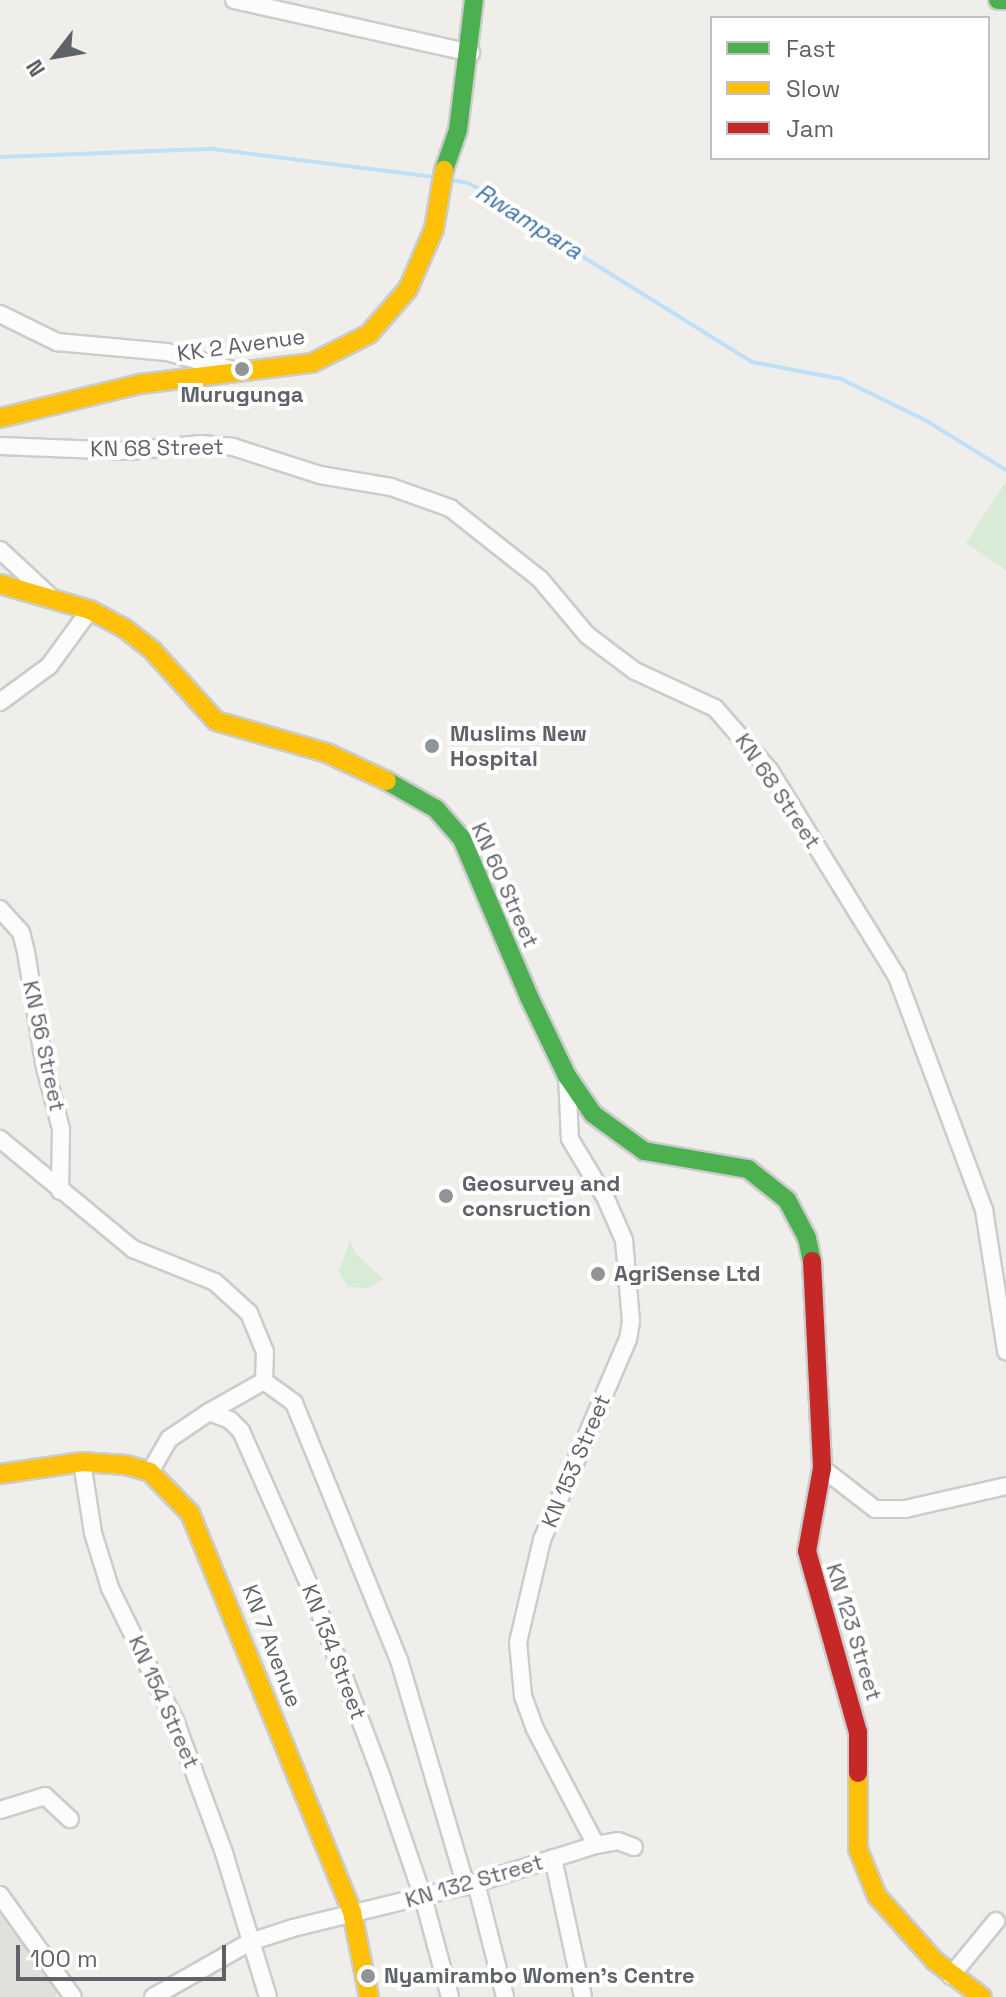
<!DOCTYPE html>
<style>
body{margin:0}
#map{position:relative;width:1006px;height:1997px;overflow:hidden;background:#efeeea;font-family:"Space Grotesk",sans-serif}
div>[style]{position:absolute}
.education>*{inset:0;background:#e2e0da}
.green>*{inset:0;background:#d8ebd6}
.stream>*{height:4px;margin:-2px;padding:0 2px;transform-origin:2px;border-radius:2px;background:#bfe0f9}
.roads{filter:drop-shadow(2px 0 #cbcccc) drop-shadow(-2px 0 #cbcccc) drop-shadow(0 2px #cbcccc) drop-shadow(0 -2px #cbcccc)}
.street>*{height:16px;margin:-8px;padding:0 8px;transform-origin:8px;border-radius:8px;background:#fdfcfc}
.fast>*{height:18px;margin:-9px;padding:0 9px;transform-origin:9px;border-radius:9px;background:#4caf50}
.slow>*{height:18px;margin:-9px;padding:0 9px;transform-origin:9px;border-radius:9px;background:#ffc107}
.jam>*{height:18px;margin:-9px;padding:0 9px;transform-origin:9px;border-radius:9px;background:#c62828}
.dots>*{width:22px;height:22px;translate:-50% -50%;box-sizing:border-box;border:4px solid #fff;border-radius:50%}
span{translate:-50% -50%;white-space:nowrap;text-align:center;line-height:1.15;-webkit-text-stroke:8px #fff;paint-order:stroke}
.street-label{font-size:22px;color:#5f6368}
.poi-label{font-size:22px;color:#5f6368;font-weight:700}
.left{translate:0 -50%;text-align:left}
.water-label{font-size:24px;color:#4174aa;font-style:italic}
.legend{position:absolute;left:710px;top:16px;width:280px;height:144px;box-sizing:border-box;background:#fff;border:2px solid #bfc1c3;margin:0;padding:10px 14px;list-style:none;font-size:24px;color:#5f6368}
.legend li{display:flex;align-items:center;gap:16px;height:40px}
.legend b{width:40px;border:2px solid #bfc1c3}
.north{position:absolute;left:16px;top:16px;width:80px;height:80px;-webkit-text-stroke:6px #fff;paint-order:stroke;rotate:239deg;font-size:22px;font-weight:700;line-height:32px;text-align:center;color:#5f6368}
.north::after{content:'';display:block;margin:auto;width:28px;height:36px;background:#5f6368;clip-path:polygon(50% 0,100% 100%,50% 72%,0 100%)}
.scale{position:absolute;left:16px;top:1945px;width:210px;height:36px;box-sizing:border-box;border:4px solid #5f6368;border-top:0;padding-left:10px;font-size:24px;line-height:28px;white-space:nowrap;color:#5f6368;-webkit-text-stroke:6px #fff;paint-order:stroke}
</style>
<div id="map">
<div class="education">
<i style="clip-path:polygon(0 1914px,16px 1937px,21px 1935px,59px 1993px,54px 1997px,0 1997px)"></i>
</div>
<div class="green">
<i style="clip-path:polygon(1006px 481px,1006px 570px,966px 543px)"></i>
<i style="clip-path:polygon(350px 1239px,356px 1254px,383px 1279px,368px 1288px,348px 1287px,339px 1272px)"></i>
</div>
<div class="stream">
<i style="left:0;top:157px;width:213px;rotate:-2.2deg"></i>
<i style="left:213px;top:149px;width:223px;rotate:7.2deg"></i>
<i style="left:450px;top:180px;width:18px;rotate:9deg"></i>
<i style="left:468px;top:183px;width:48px;rotate:27.1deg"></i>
<i style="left:511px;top:205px;width:91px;rotate:35.6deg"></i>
<i style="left:585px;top:258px;width:197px;rotate:31.9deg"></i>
<i style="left:752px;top:362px;width:91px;rotate:10.8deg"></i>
<i style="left:841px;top:379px;width:93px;rotate:26deg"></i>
<i style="left:925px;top:420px;width:95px;rotate:31.7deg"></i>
</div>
<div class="roads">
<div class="street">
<i style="left:234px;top:0;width:243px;rotate:12.6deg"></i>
<i style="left:0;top:314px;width:64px;rotate:26.2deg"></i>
<i style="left:57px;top:342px;width:110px;rotate:5.2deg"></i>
<i style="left:167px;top:352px;width:65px;rotate:15.1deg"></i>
<i style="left:0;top:446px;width:128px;rotate:2.2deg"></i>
<i style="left:128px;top:451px;width:73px;rotate:-5.5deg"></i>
<i style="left:201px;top:444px;width:32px;rotate:5deg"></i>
<i style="left:233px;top:447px;width:91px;rotate:17.8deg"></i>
<i style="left:320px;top:475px;width:72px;rotate:9.6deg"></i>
<i style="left:391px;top:487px;width:63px;rotate:19.6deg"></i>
<i style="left:450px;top:508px;width:115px;rotate:38.3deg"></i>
<i style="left:540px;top:579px;width:73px;rotate:50deg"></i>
<i style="left:587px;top:635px;width:60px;rotate:36.9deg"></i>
<i style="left:635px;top:671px;width:88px;rotate:24.8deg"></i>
<i style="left:715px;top:708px;width:84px;rotate:48.9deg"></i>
<i style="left:770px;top:771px;width:242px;rotate:58.3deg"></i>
<i style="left:897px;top:977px;width:249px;rotate:69.5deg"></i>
<i style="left:984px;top:1210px;width:143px;rotate:81.1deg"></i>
<i style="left:0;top:550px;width:69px;rotate:42.7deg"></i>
<i style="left:0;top:702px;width:61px;rotate:-36.3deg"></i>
<i style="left:49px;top:666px;width:69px;rotate:-53.8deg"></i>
<i style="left:0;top:909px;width:31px;rotate:48deg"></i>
<i style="left:21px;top:932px;width:21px;rotate:76deg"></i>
<i style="left:26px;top:952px;width:112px;rotate:80.8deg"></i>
<i style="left:44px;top:1063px;width:68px;rotate:75.6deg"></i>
<i style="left:61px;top:1129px;width:62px;rotate:90.9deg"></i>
<i style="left:567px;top:1076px;width:63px;rotate:87.3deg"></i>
<i style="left:570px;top:1139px;width:70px;rotate:59deg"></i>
<i style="left:606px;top:1199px;width:45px;rotate:66.3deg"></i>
<i style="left:624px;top:1240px;width:81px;rotate:85.1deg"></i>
<i style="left:631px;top:1321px;width:18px;rotate:99deg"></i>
<i style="left:628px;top:1339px;width:219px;rotate:113.2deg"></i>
<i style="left:542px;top:1540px;width:105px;rotate:103.2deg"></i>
<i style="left:518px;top:1642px;width:54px;rotate:84.7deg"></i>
<i style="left:523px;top:1696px;width:33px;rotate:70deg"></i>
<i style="left:534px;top:1727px;width:133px;rotate:62.3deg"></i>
<i style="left:0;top:1139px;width:173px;rotate:39.6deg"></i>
<i style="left:133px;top:1249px;width:88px;rotate:21.9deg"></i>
<i style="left:215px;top:1282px;width:46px;rotate:42.4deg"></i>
<i style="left:249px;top:1313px;width:42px;rotate:67.7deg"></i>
<i style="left:265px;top:1352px;width:29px;rotate:92deg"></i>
<i style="left:264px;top:1381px;width:63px;rotate:150.6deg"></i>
<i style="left:264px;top:1381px;width:37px;rotate:36deg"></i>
<i style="left:294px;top:1403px;width:278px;rotate:67.8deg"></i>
<i style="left:399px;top:1660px;width:236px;rotate:73.5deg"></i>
<i style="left:82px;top:1462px;width:72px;rotate:81.2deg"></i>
<i style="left:93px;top:1533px;width:58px;rotate:72.8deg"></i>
<i style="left:110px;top:1588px;width:150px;rotate:63.9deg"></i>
<i style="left:176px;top:1723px;width:139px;rotate:69.7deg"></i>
<i style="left:224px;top:1853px;width:151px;rotate:73deg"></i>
<i style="left:822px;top:1468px;width:67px;rotate:37.7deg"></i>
<i style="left:875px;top:1509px;width:30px"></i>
<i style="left:905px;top:1509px;width:104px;rotate:-12.8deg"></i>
<i style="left:150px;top:1472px;width:38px;rotate:-60deg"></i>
<i style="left:169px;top:1439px;width:48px;rotate:-34deg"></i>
<i style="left:209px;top:1412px;width:22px;rotate:21deg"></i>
<i style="left:230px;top:1420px;width:16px;rotate:45deg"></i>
<i style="left:241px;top:1431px;width:171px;rotate:66.1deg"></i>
<i style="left:310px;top:1587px;width:204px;rotate:69.3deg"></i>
<i style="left:382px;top:1778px;width:126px;rotate:71deg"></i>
<i style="left:423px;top:1897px;width:104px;rotate:74.9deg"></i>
<i style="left:0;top:1810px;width:47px;rotate:-17.3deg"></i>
<i style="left:45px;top:1796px;width:34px;rotate:43deg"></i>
<i style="left:553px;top:1858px;width:142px;rotate:77.8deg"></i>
<i style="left:476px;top:1883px;width:118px;rotate:75.7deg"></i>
<i style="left:0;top:1895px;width:125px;rotate:54.4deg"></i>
<i style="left:951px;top:1976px;width:71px;rotate:-50.7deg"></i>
<i style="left:153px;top:1997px;width:112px;rotate:-29.6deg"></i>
<i style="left:250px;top:1942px;width:45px;rotate:-18deg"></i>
<i style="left:293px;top:1928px;width:188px;rotate:-13.8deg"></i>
<i style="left:476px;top:1883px;width:126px;rotate:-17.6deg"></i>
<i style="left:596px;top:1845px;width:22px;rotate:-10deg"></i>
<i style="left:618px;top:1841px;width:17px;rotate:21deg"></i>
</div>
<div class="fast">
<i style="left:998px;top:0;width:8px"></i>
<i style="left:444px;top:170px;width:42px;rotate:-70.7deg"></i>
<i style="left:458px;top:130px;width:131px;rotate:-83deg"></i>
<i style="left:387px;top:781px;width:56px;rotate:29.7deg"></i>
<i style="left:436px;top:809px;width:40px;rotate:49deg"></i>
<i style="left:462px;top:839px;width:172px;rotate:67deg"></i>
<i style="left:529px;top:997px;width:88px;rotate:64.3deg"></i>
<i style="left:567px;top:1076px;width:46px;rotate:55.6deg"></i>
<i style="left:593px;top:1114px;width:63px;rotate:36deg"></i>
<i style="left:644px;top:1151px;width:106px;rotate:9.8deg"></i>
<i style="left:748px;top:1169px;width:50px;rotate:38.5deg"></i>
<i style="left:787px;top:1200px;width:43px;rotate:62.2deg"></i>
<i style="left:807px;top:1238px;width:24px;rotate:78deg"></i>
</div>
<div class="slow">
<i style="left:0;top:418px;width:144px;rotate:-13.7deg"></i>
<i style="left:140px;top:384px;width:173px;rotate:-7deg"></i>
<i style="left:312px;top:363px;width:64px;rotate:-27deg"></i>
<i style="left:369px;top:334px;width:60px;rotate:-49.1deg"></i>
<i style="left:408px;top:289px;width:65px;rotate:-66.6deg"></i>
<i style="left:434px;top:229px;width:60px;rotate:-80.4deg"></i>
<i style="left:0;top:584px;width:94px;rotate:16.1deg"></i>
<i style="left:90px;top:610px;width:38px;rotate:28deg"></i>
<i style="left:124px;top:628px;width:37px;rotate:38deg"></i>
<i style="left:153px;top:651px;width:94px;rotate:48deg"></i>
<i style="left:216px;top:721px;width:116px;rotate:16.1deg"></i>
<i style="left:327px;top:753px;width:66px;rotate:25deg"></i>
<i style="left:0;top:1474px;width:83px;rotate:-8.3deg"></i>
<i style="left:82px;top:1462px;width:44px;rotate:3.9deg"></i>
<i style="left:126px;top:1465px;width:25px;rotate:16deg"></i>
<i style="left:150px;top:1472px;width:57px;rotate:45.7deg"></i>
<i style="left:190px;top:1513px;width:431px;rotate:67.9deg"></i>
<i style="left:352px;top:1912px;width:87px;rotate:78.7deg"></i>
<i style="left:858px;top:1773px;width:76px;rotate:90deg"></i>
<i style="left:858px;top:1849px;width:51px;rotate:68deg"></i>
<i style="left:877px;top:1896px;width:87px;rotate:48.3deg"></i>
<i style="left:935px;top:1961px;width:59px;rotate:37.5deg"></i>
</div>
<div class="jam">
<i style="left:812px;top:1261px;width:207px;rotate:87.2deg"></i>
<i style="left:822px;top:1468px;width:84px;rotate:100.2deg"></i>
<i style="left:807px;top:1551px;width:188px;rotate:74.3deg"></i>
<i style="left:858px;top:1732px;width:41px;rotate:90deg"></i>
</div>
</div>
<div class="dots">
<i style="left:242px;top:369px;background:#919496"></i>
<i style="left:432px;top:746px;background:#919496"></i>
<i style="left:446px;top:1196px;background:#919496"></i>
<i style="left:598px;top:1274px;background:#919496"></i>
<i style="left:368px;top:1976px;background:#919496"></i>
</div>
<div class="street-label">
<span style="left:241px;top:345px;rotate:-8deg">KK 2 Avenue</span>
<span style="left:157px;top:448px;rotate:-1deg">KN 68 Street</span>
<span style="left:778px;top:791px;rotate:56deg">KN 68 Street</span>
<span style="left:505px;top:885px;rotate:66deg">KN 60 Street</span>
<span style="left:44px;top:1046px;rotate:78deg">KN 56 Street</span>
<span style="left:576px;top:1461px;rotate:-67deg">KN 153 Street</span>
<span style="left:854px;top:1632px;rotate:73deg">KN 123 Street</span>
<span style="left:272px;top:1646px;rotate:69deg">KN 7 Avenue</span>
<span style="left:334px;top:1652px;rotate:69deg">KN 134 Street</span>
<span style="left:164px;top:1702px;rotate:66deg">KN 154 Street</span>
<span style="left:474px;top:1881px;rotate:-16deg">KN 132 Street</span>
</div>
<div class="poi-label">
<span style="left:242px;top:395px">Murugunga</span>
<span class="left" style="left:450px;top:746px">Muslims New<br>Hospital</span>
<span class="left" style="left:462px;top:1196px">Geosurvey and<br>consruction</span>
<span class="left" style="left:614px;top:1274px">AgriSense Ltd</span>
<span class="left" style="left:384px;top:1976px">Nyamirambo Women's Centre</span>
</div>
<div class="water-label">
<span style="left:529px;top:221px;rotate:32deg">Rwampara</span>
</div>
<ul class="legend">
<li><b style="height:10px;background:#4caf50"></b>Fast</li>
<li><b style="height:10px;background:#ffc107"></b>Slow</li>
<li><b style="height:10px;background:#c62828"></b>Jam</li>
</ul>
<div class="north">N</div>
<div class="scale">100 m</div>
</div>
